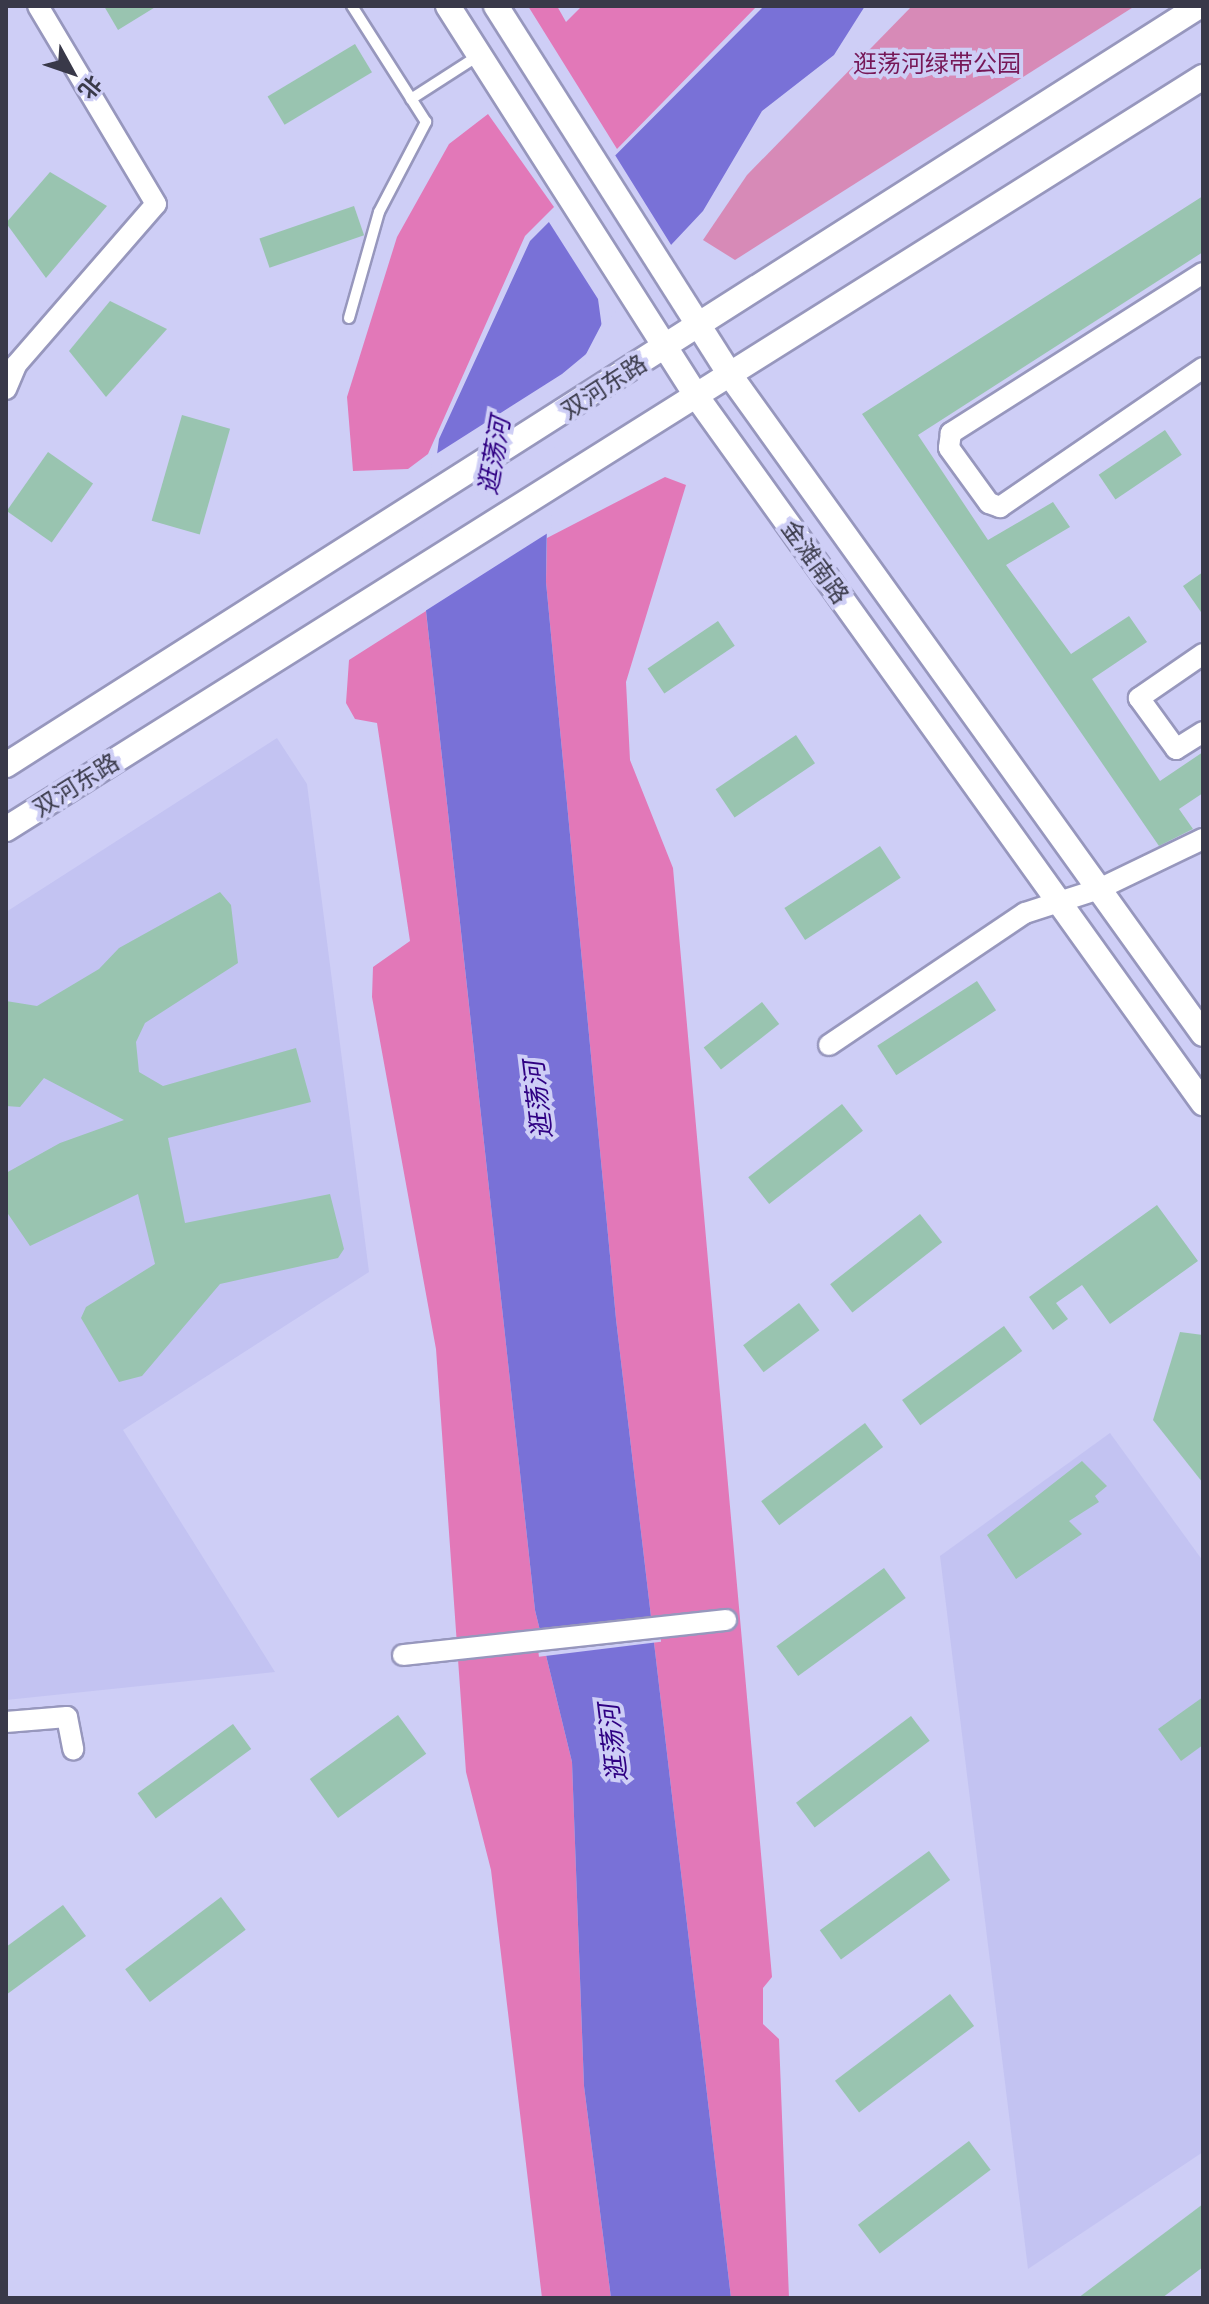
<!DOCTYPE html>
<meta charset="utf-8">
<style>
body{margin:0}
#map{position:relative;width:1209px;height:2304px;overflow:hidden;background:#cecef6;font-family:"Space Grotesk","Noto Sans SC",sans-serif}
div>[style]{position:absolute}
.built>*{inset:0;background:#c3c3f2}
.green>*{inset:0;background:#d78ab7}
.forest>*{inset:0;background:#e278b8}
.water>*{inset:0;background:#7971d7}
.pier>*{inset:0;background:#cecef6;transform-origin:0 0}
.building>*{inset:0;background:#99c4b0;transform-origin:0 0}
.roads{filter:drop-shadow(2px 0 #9797bd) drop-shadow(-2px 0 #9797bd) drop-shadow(0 2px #9797bd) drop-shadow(0 -2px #9797bd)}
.service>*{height:10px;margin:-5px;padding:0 5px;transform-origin:5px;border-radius:5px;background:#fff}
.minor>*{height:20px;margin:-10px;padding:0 10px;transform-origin:10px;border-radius:10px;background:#fff}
.tertiary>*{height:24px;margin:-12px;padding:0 12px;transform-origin:12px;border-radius:12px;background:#fff}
span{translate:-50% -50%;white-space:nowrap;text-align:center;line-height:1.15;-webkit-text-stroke:8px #cecef6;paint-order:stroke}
.park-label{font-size:24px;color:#761757}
.street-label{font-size:24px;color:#393949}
.water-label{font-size:26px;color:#2f0083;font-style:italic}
.frame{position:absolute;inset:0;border:8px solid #393949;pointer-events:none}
.north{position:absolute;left:32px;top:32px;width:80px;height:80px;-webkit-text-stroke:6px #cecef6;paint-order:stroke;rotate:130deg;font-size:22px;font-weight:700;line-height:32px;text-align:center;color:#393949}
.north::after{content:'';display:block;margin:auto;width:28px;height:36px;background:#393949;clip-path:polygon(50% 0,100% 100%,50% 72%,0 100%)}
</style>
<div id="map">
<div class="built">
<i style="clip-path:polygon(277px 738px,307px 784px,369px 1272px,123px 1430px,275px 1672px,6px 1700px,6px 912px)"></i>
<i style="clip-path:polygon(1110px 1433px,1203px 1561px,1203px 2152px,1028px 2269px,940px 1556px)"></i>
</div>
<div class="green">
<i style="clip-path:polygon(912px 6px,1135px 6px,735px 260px,703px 240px,747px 175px)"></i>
</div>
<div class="forest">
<i style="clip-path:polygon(528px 6px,557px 6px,566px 22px,582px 6px,757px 6px,617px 149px)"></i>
<i style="clip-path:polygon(488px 114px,554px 207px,525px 236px,428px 454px,408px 469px,353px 471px,347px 397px,397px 237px,449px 144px)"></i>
<i style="clip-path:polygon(665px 477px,686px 485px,626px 682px,630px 760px,673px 868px,772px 1977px,763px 1988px,763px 2024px,779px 2039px,789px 2298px,731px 2298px,616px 1319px,546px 582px,547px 538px)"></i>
<i style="clip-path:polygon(426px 611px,535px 1610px,572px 1762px,584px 2086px,611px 2298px,542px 2298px,491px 1870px,466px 1772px,436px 1349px,372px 997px,373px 967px,410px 941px,377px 723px,355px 719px,346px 703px,349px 660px)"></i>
</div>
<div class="water">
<i style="clip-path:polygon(764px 6px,865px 6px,834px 55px,762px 111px,703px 211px,608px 312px,559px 406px,548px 456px,546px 582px,616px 1319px,731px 2298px,611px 2298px,584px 2086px,572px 1762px,535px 1610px,422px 574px,439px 439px,530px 241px)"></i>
</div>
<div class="pier">
<i style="clip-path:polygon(615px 155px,673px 248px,602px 327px,602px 331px,563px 407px,552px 457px,551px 531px,422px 613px,418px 574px,433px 456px,562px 374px,591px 350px,602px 328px,598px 299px,547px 219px)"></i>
<i style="left:658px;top:1617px;width:25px;height:123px;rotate:83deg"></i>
</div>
<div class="building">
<i style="clip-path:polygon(104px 6px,157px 6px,118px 30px)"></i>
<i style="left:355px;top:44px;width:33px;height:102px;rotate:59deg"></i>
<i style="clip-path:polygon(50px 172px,107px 206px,46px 278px,6px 223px)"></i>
<i style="clip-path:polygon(1203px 196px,1203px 252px,918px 435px,988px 540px,1053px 502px,1070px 527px,1006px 565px,1071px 654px,1129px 616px,1147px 642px,1092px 679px,1160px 781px,1203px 752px,1203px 793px,1179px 809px,1193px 829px,1159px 846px,862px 414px)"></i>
<i style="left:354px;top:206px;width:31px;height:100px;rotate:71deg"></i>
<i style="clip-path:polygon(110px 301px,167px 329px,106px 397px,69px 351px)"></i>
<i style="left:182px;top:415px;width:50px;height:110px;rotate:16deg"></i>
<i style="left:1165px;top:430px;width:30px;height:80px;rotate:56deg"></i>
<i style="left:48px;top:452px;width:55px;height:72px;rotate:35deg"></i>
<i style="clip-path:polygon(1203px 572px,1203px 615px,1183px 586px)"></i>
<i style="left:718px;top:621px;width:30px;height:85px;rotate:56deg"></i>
<i style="left:796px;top:735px;width:34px;height:97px;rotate:56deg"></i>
<i style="left:880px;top:846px;width:38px;height:114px;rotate:57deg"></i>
<i style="clip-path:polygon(220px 892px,231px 905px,238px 963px,145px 1023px,136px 1042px,139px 1072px,163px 1086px,296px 1048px,311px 1102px,168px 1138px,185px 1223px,330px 1194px,344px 1249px,338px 1258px,220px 1284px,142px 1376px,119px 1382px,81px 1318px,86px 1307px,155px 1264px,138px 1194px,30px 1246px,6px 1211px,6px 1173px,60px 1143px,124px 1120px,44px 1078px,20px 1107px,6px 1106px,6px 1001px,37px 1006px,99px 969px,119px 948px)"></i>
<i style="left:977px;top:981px;width:35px;height:119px;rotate:57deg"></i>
<i style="left:762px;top:1002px;width:28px;height:74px;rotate:52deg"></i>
<i style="left:842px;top:1104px;width:34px;height:119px;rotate:52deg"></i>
<i style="clip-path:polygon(1157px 1205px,1198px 1261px,1110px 1324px,1082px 1285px,1056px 1303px,1068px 1319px,1053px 1330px,1029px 1297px)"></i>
<i style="left:920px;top:1214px;width:36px;height:114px;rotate:52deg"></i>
<i style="left:799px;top:1303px;width:34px;height:70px;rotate:53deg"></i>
<i style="left:1004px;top:1326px;width:31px;height:126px;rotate:54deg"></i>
<i style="clip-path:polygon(1180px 1332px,1203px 1335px,1203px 1483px,1153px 1420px)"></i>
<i style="left:865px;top:1423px;width:30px;height:130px;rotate:53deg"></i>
<i style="clip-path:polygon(1082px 1461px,1107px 1486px,1095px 1496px,1099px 1502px,1069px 1521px,1082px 1534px,1016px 1579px,987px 1535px)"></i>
<i style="left:884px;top:1568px;width:37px;height:133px;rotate:54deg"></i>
<i style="clip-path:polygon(1203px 1697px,1203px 1745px,1181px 1761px,1158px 1729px)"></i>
<i style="left:398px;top:1715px;width:48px;height:109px;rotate:54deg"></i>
<i style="left:911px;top:1716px;width:31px;height:144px;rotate:53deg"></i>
<i style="left:233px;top:1724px;width:31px;height:118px;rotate:54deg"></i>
<i style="left:929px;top:1851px;width:36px;height:135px;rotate:54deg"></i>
<i style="left:221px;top:1897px;width:41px;height:120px;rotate:53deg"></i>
<i style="clip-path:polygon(63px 1905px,86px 1936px,6px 1995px,6px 1947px)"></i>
<i style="left:950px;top:1994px;width:40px;height:144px;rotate:53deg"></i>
<i style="left:969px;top:2141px;width:36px;height:139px;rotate:53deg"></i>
<i style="clip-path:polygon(1203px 2204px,1203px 2267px,1162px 2298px,1078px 2298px)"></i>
</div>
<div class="roads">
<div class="service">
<i style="left:411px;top:99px;width:80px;rotate:-32.7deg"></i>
<i style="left:349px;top:318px;width:110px;rotate:-74.2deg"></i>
<i style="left:379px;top:212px;width:102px;rotate:-62.4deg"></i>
<i style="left:426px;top:122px;width:138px;rotate:-122.5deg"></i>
</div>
<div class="minor">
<i style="left:1203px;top:273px;width:299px;rotate:147.6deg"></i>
<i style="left:951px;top:433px;width:15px;rotate:98deg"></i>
<i style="left:949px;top:448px;width:68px;rotate:54deg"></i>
<i style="left:989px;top:503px;width:12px;rotate:20deg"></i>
<i style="left:1000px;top:507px;width:246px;rotate:-34.4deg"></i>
<i style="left:6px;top:389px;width:26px;rotate:-67deg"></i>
<i style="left:16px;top:365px;width:213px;rotate:-49deg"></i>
<i style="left:156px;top:204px;width:230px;rotate:-120.8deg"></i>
<i style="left:1203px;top:654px;width:78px;rotate:145.5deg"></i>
<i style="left:1139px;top:698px;width:63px;rotate:54deg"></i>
<i style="left:1176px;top:749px;width:32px;rotate:-32deg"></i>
<i style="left:829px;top:1045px;width:236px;rotate:-34deg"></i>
<i style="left:1025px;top:913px;width:78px;rotate:-18deg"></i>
<i style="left:1099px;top:889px;width:115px;rotate:-25.7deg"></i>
<i style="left:403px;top:1655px;width:325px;rotate:-6.2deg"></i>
<i style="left:6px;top:1722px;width:61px;rotate:-4.7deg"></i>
<i style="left:67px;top:1717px;width:33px;rotate:79deg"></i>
</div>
<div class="tertiary">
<i style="left:448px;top:6px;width:464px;rotate:57.5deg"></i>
<i style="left:697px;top:397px;width:869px;rotate:54.37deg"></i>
<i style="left:496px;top:6px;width:437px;rotate:57.6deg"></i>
<i style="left:730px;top:375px;width:811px;rotate:54.33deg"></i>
<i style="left:6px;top:765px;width:1414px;rotate:-32.46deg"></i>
<i style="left:6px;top:829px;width:1414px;rotate:-32.14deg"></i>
</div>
</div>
<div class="park-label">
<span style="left:937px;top:64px">逛荡河绿带公园</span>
</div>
<div class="street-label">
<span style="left:604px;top:387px;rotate:-33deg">双河东路</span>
<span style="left:815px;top:562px;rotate:54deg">金滩南路</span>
<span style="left:76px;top:785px;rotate:-32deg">双河东路</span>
</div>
<div class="water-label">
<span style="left:495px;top:456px;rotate:-80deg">逛荡河</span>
<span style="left:539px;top:1100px;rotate:-97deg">逛荡河</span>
<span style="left:614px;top:1743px;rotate:-97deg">逛荡河</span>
</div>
<div class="frame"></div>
<div class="north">北</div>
</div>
